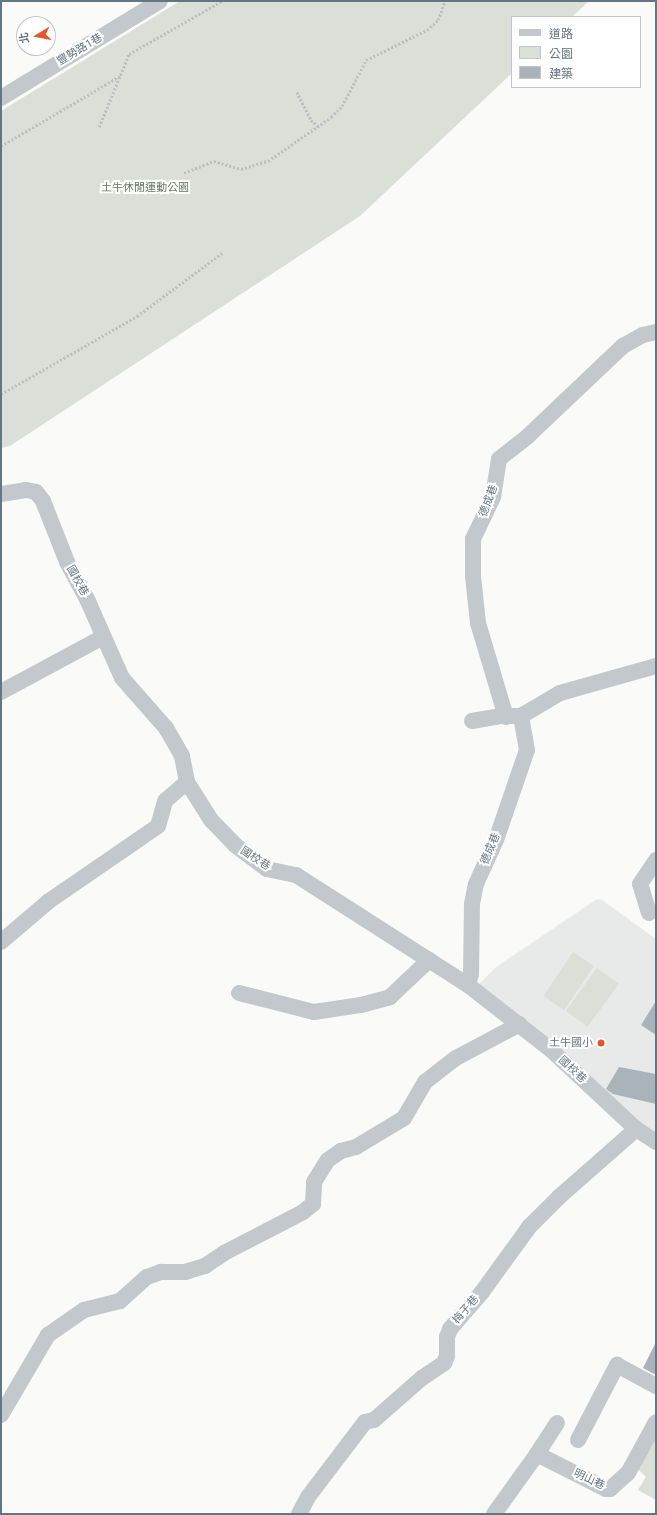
<!DOCTYPE html>
<meta charset="utf-8">
<style>
body{margin:0}
#map{position:relative;width:657px;height:1515px;overflow:hidden;background:#fafaf8;font-family:Roboto,"Noto Sans TC",sans-serif}
div>[style]{position:absolute}
.built>*{inset:0;background:#e8e9e9}
.green>*{inset:0;background:#dadfd7;transform-origin:0 0}
.building>*{inset:0;background:#aab3b9}
.path>*{height:2.5px;margin-top:-1.25px;transform-origin:0;background:repeating-linear-gradient(90deg,#bbbfc2 0 2px,transparent 0 4px)}
.minor>*{height:16px;margin:-8px;padding:0 8px;transform-origin:8px;border-radius:8px;background:#c3c8cc}
.dots>*{width:11px;height:11px;translate:-50% -50%;box-sizing:border-box;border:2px solid #fff;border-radius:50%}
span{translate:-50% -50%;white-space:nowrap;text-align:center;line-height:1.15;-webkit-text-stroke:4px #fff;paint-order:stroke}
.street-label{font-size:11px;color:#657683}
.park-label{font-size:11px;color:#687a64}
.poi-label{font-size:11px;color:#657683}
.right{translate:-100% -50%;text-align:right}
.frame{position:absolute;inset:0;border:2px solid #657683;pointer-events:none}
.legend{position:absolute;left:511px;top:16px;width:130px;height:72px;box-sizing:border-box;background:#fff;border:1px solid #c1c8cd;margin:0;padding:5px 7px;list-style:none;font-size:12px;color:#657683}
.legend li{display:flex;align-items:center;gap:8px;height:20px}
.legend b{width:20px;border:1px solid #c1c8cd}
.north{position:absolute;left:16px;top:16px;width:40px;height:40px;box-sizing:border-box;background:#fff;border:1px solid #c1c8cd;border-radius:50%;rotate:260deg;font-size:11px;font-weight:700;line-height:16px;text-align:center;color:#657683}
.north::after{content:'';display:block;margin:auto;width:14px;height:18px;background:#e4572e;clip-path:polygon(50% 0,100% 100%,50% 72%,0 100%)}
</style>
<div id="map">
<div class="built">
<i style="clip-path:polygon(597px 899px,602px 900px,656px 939px,656px 1135px,638px 1124px,476px 987px,496px 967px)"></i>
</div>
<div class="green">
<i style="clip-path:polygon(180px 1px,589px 1px,572px 17px,512px 17px,512px 73px,360px 216px,10px 446px,1px 448px,1px 111px)"></i>
<i style="left:573px;top:952px;width:25px;height:53px;rotate:34deg"></i>
<i style="left:597px;top:968px;width:27px;height:53px;rotate:36deg"></i>
<i style="clip-path:polygon(653px 1439px,656px 1441px,656px 1500px,638px 1490px,646px 1477px,638px 1469px)"></i>
</div>
<div class="building">
<i style="clip-path:polygon(656px 1001px,656px 1035px,641px 1025px)"></i>
<i style="clip-path:polygon(619px 1067px,656px 1074px,656px 1104px,613px 1094px,606px 1089px)"></i>
<i style="clip-path:polygon(656px 1342px,656px 1375px,643px 1368px)"></i>
</div>
<div class="path">
<i style="left:297px;top:92px;width:31px;rotate:63deg"></i>
<i style="left:311px;top:120px;width:11px;rotate:41deg"></i>
<i style="left:99px;top:127px;width:79px;rotate:-67.7deg"></i>
<i style="left:129px;top:54px;width:107px;rotate:-29.7deg"></i>
<i style="left:1px;top:146px;width:138px;rotate:-30.5deg"></i>
<i style="left:184px;top:173px;width:32px;rotate:-22deg"></i>
<i style="left:214px;top:161px;width:28px;rotate:17deg"></i>
<i style="left:241px;top:169px;width:28px;rotate:-17deg"></i>
<i style="left:268px;top:161px;width:77px;rotate:-34.9deg"></i>
<i style="left:331px;top:117px;width:16px;rotate:-45deg"></i>
<i style="left:342px;top:106px;width:52px;rotate:-62.4deg"></i>
<i style="left:366px;top:60px;width:68px;rotate:-26.2deg"></i>
<i style="left:427px;top:30px;width:15px;rotate:-42deg"></i>
<i style="left:438px;top:20px;width:20px;rotate:-70deg"></i>
<i style="left:1px;top:394px;width:157px;rotate:-29.8deg"></i>
<i style="left:137px;top:316px;width:106px;rotate:-36.5deg"></i>
</div>
<div class="minor">
<i style="left:1px;top:98px;width:186px;rotate:-31.4deg"></i>
<i style="left:1px;top:494px;width:25px;rotate:-9deg"></i>
<i style="left:26px;top:490px;width:10px;rotate:11deg"></i>
<i style="left:36px;top:492px;width:11px;rotate:52deg"></i>
<i style="left:43px;top:501px;width:66px;rotate:68.5deg"></i>
<i style="left:67px;top:562px;width:42px;rotate:61.6deg"></i>
<i style="left:87px;top:599px;width:86px;rotate:66.1deg"></i>
<i style="left:122px;top:678px;width:67px;rotate:48.7deg"></i>
<i style="left:166px;top:728px;width:32px;rotate:60deg"></i>
<i style="left:182px;top:756px;width:26px;rotate:79deg"></i>
<i style="left:187px;top:782px;width:45px;rotate:57.7deg"></i>
<i style="left:211px;top:820px;width:35px;rotate:46deg"></i>
<i style="left:235px;top:845px;width:40px;rotate:37deg"></i>
<i style="left:267px;top:869px;width:30px;rotate:12deg"></i>
<i style="left:296px;top:875px;width:204px;rotate:32.6deg"></i>
<i style="left:468px;top:985px;width:104px;rotate:38deg"></i>
<i style="left:550px;top:1049px;width:117px;rotate:42.9deg"></i>
<i style="left:636px;top:1129px;width:24px;rotate:33deg"></i>
<i style="left:1px;top:692px;width:116px;rotate:-28.3deg"></i>
<i style="left:506px;top:717px;width:98px;rotate:-106.6deg"></i>
<i style="left:478px;top:623px;width:47px;rotate:-96.1deg"></i>
<i style="left:473px;top:576px;width:37px;rotate:-90deg"></i>
<i style="left:473px;top:539px;width:47px;rotate:-64.5deg"></i>
<i style="left:493px;top:497px;width:38px;rotate:-81deg"></i>
<i style="left:499px;top:459px;width:37px;rotate:-38deg"></i>
<i style="left:528px;top:436px;width:131px;rotate:-43.5deg"></i>
<i style="left:623px;top:346px;width:23px;rotate:-29deg"></i>
<i style="left:643px;top:335px;width:13px;rotate:-13deg"></i>
<i style="left:472px;top:721px;width:27px;rotate:-10deg"></i>
<i style="left:499px;top:716px;width:22px"></i>
<i style="left:521px;top:716px;width:45px;rotate:-30.5deg"></i>
<i style="left:560px;top:693px;width:100px;rotate:-15.7deg"></i>
<i style="left:649px;top:913px;width:30px;rotate:-107deg"></i>
<i style="left:640px;top:884px;width:29px;rotate:-56deg"></i>
<i style="left:1px;top:942px;width:63px;rotate:-40.5deg"></i>
<i style="left:49px;top:901px;width:132px;rotate:-34.5deg"></i>
<i style="left:158px;top:826px;width:26px;rotate:-74deg"></i>
<i style="left:165px;top:801px;width:29px;rotate:-41deg"></i>
<i style="left:468px;top:985px;width:11px;rotate:-75deg"></i>
<i style="left:471px;top:974px;width:70px;rotate:-89.2deg"></i>
<i style="left:472px;top:904px;width:20px;rotate:-79deg"></i>
<i style="left:476px;top:884px;width:48px;rotate:-65.6deg"></i>
<i style="left:496px;top:840px;width:95px;rotate:-71deg"></i>
<i style="left:527px;top:750px;width:35px;rotate:-100deg"></i>
<i style="left:239px;top:993px;width:77px;rotate:14.2deg"></i>
<i style="left:314px;top:1012px;width:48px;rotate:-8.5deg"></i>
<i style="left:361px;top:1005px;width:30px;rotate:-15deg"></i>
<i style="left:390px;top:997px;width:54px;rotate:-43.5deg"></i>
<i style="left:1px;top:1415px;width:93px;rotate:-59.6deg"></i>
<i style="left:48px;top:1335px;width:44px;rotate:-34.8deg"></i>
<i style="left:84px;top:1310px;width:37px;rotate:-14deg"></i>
<i style="left:120px;top:1301px;width:36px;rotate:-42deg"></i>
<i style="left:147px;top:1277px;width:15px;rotate:-20deg"></i>
<i style="left:161px;top:1272px;width:24px"></i>
<i style="left:185px;top:1272px;width:21px;rotate:-17deg"></i>
<i style="left:205px;top:1266px;width:23px;rotate:-34deg"></i>
<i style="left:224px;top:1253px;width:89px;rotate:-27.4deg"></i>
<i style="left:303px;top:1212px;width:13px;rotate:-39deg"></i>
<i style="left:313px;top:1204px;width:22px;rotate:-87deg"></i>
<i style="left:314px;top:1182px;width:26px;rotate:-58deg"></i>
<i style="left:328px;top:1160px;width:16px;rotate:-35deg"></i>
<i style="left:341px;top:1151px;width:16px;rotate:-15deg"></i>
<i style="left:356px;top:1147px;width:56px;rotate:-31.1deg"></i>
<i style="left:404px;top:1118px;width:42px;rotate:-59.7deg"></i>
<i style="left:425px;top:1082px;width:39px;rotate:-38deg"></i>
<i style="left:456px;top:1058px;width:72px;rotate:-28deg"></i>
<i style="left:557px;top:1423px;width:37px;rotate:123deg"></i>
<i style="left:537px;top:1454px;width:77px;rotate:26.9deg"></i>
<i style="left:606px;top:1489px;width:4px"></i>
<i style="left:610px;top:1489px;width:24px;rotate:-42deg"></i>
<i style="left:628px;top:1473px;width:58px;rotate:-61.2deg"></i>
<i style="left:578px;top:1440px;width:85px;rotate:-62.5deg"></i>
<i style="left:617px;top:1365px;width:44px;rotate:28.3deg"></i>
<i style="left:299px;top:1514px;width:19px;rotate:-62deg"></i>
<i style="left:308px;top:1497px;width:94px;rotate:-52.8deg"></i>
<i style="left:365px;top:1422px;width:9px;rotate:-13deg"></i>
<i style="left:374px;top:1420px;width:64px;rotate:-41.2deg"></i>
<i style="left:422px;top:1378px;width:27px;rotate:-34deg"></i>
<i style="left:444px;top:1363px;width:8px;rotate:-67deg"></i>
<i style="left:447px;top:1356px;width:19px;rotate:-90deg"></i>
<i style="left:447px;top:1337px;width:9px;rotate:-69deg"></i>
<i style="left:450px;top:1329px;width:49px;rotate:-49.1deg"></i>
<i style="left:482px;top:1292px;width:80px;rotate:-54.1deg"></i>
<i style="left:529px;top:1227px;width:42px;rotate:-45deg"></i>
<i style="left:559px;top:1197px;width:103px;rotate:-41.4deg"></i>
<i style="left:494px;top:1514px;width:74px;rotate:-54.4deg"></i>
</div>
<div class="dots">
<i style="left:601px;top:1043px;background:#e4572e"></i>
</div>
<div class="street-label">
<span style="left:80px;top:50px;rotate:-31deg">豐勢路1巷</span>
<span style="left:489px;top:501px;rotate:-70deg">德成巷</span>
<span style="left:77px;top:581px;rotate:61deg">國校巷</span>
<span style="left:491px;top:849px;rotate:-67deg">德成巷</span>
<span style="left:255px;top:859px;rotate:33deg">國校巷</span>
<span style="left:572px;top:1070px;rotate:43deg">國校巷</span>
<span style="left:466px;top:1310px;rotate:-49deg">梅子巷</span>
<span style="left:589px;top:1480px;rotate:25deg">明山巷</span>
</div>
<div class="park-label">
<span style="left:145px;top:188px">土牛休閒運動公園</span>
</div>
<div class="poi-label">
<span class="right" style="left:593px;top:1043px">土牛國小</span>
</div>
<div class="frame"></div>
<ul class="legend">
<li><b style="height:5px;background:#c3c8cc"></b>道路</li>
<li><b style="height:11px;background:#dadfd7"></b>公園</li>
<li><b style="height:11px;background:#aab3b9"></b>建築</li>
</ul>
<div class="north">北</div>
</div>
